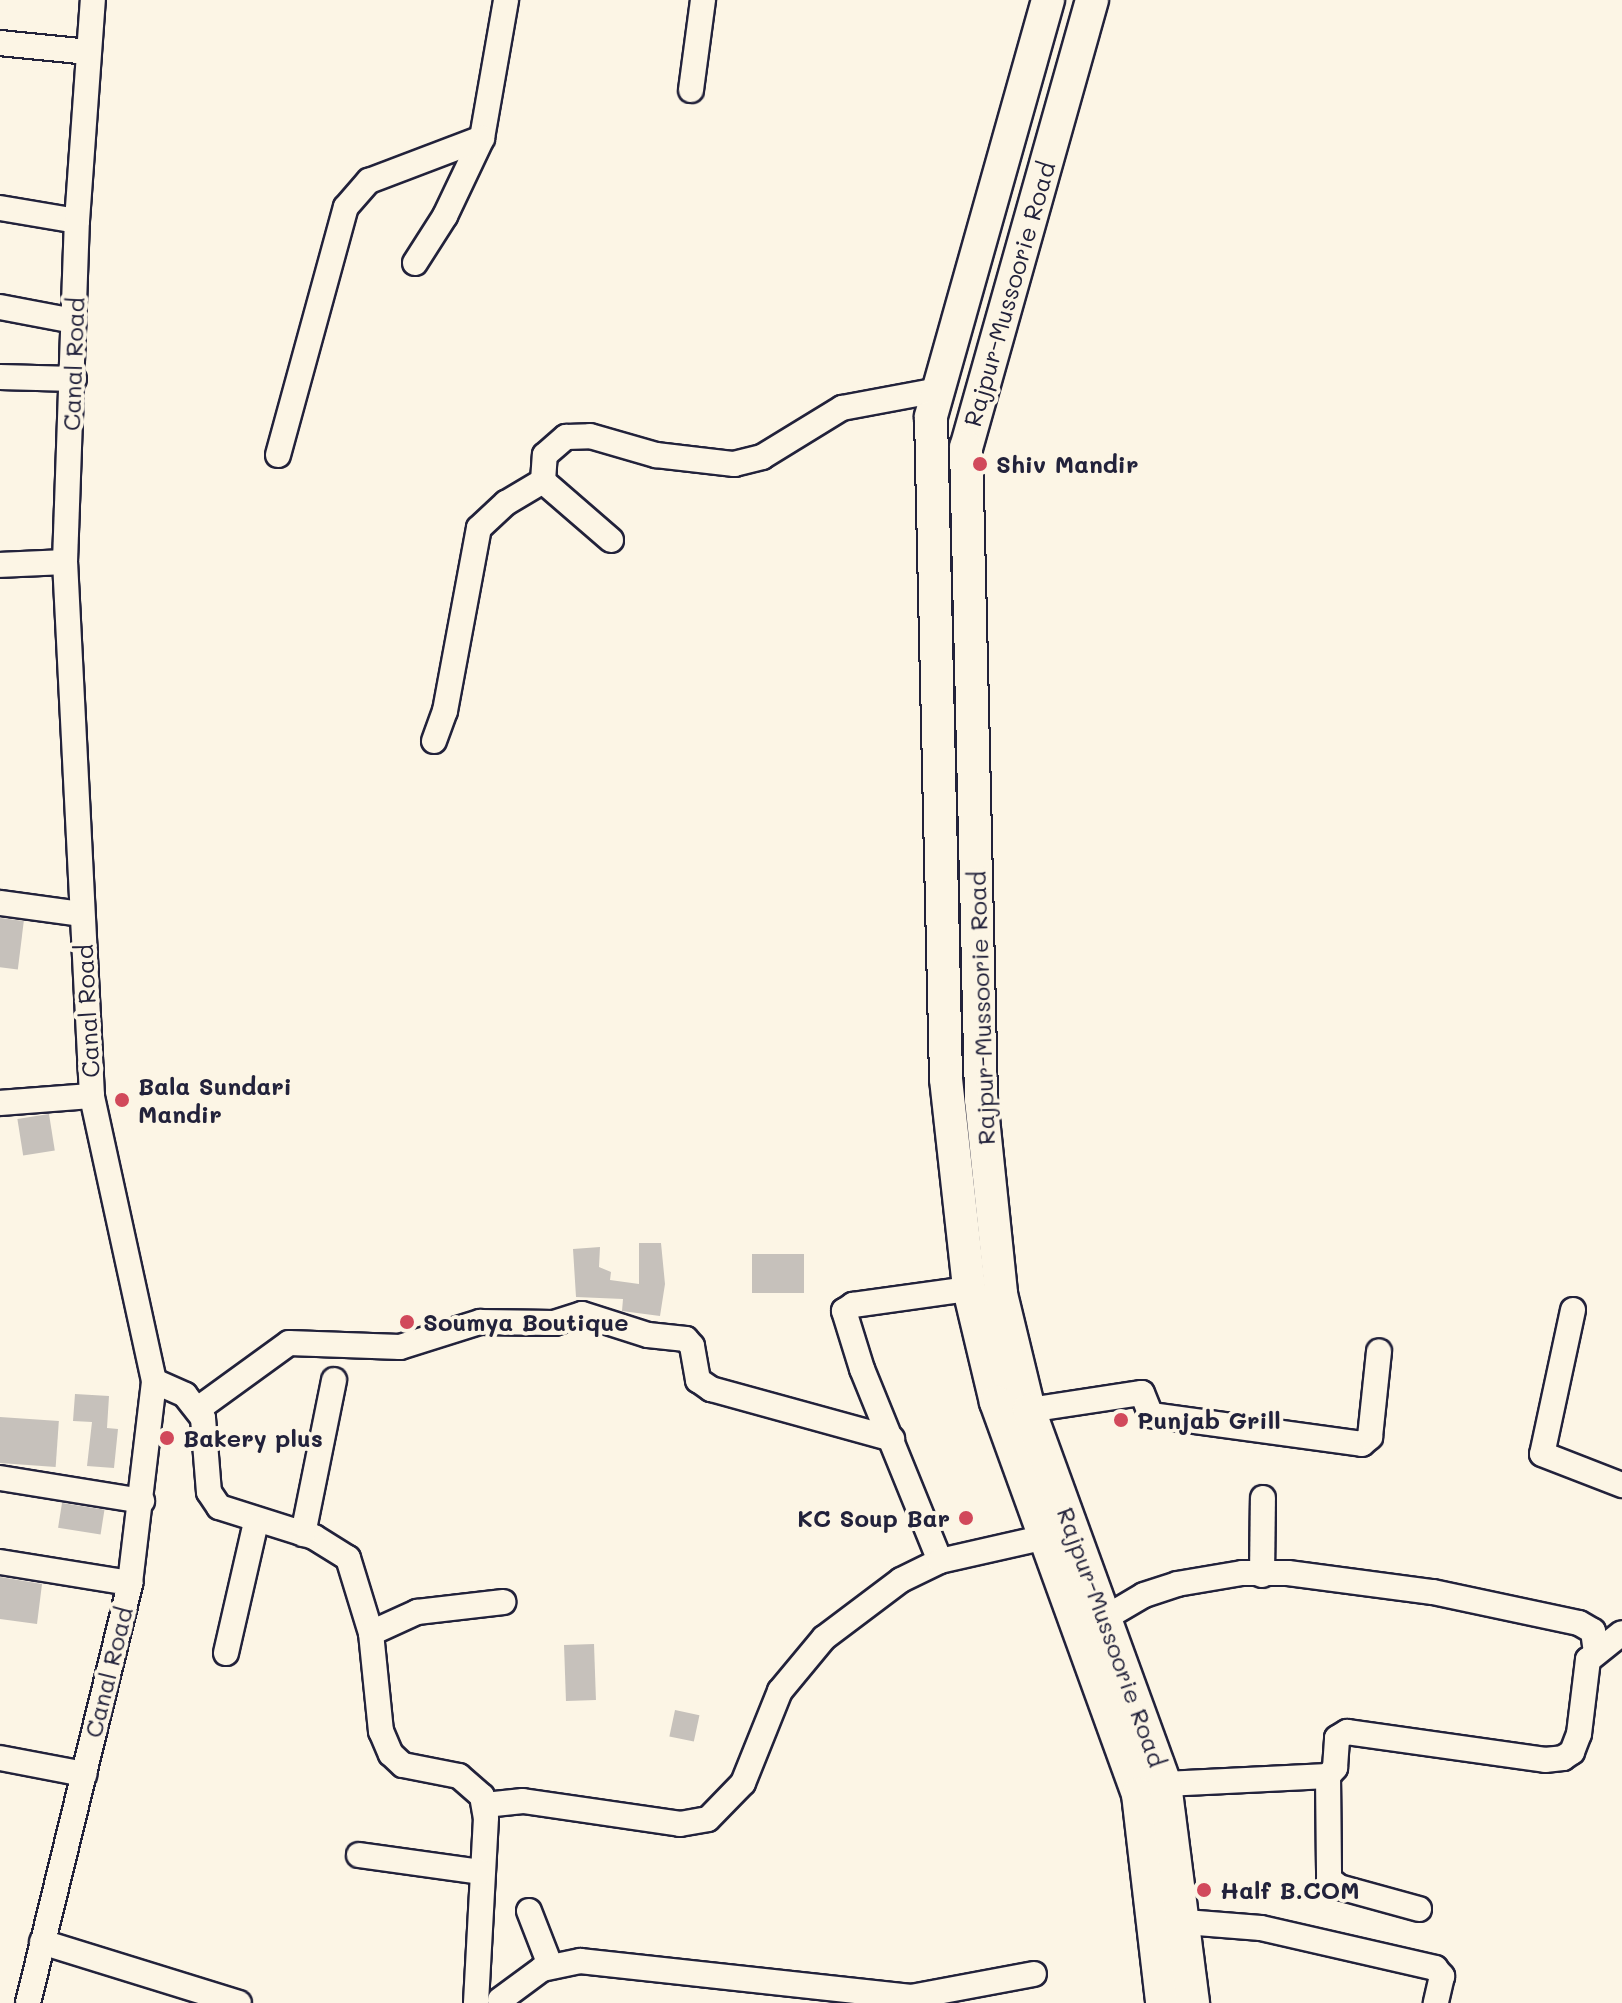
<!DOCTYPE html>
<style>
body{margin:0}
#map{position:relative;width:1622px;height:2003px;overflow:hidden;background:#fcf5e5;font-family:Mali,sans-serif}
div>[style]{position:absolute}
.building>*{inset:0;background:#c6c1bb;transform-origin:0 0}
.roads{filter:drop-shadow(2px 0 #22223b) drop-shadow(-2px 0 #22223b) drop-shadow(0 2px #22223b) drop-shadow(0 -2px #22223b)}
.minor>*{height:24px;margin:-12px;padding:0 12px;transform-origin:12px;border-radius:12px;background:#fcf5e5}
.major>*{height:32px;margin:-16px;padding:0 16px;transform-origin:16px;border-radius:16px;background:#fcf5e5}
.dots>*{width:22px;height:22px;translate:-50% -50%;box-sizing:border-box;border:4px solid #fcf5e5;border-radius:50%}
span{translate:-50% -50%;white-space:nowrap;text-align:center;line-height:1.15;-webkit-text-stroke:8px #fcf5e5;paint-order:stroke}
.street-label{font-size:24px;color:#22223b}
.poi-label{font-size:24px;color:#22223b;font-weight:700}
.left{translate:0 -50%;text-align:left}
.right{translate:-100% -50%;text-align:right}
</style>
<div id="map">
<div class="building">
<i style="left:0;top:918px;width:24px;height:49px;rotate:7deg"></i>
<i style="left:49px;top:1114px;width:37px;height:32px;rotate:81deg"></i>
<i style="clip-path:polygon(639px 1243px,661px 1243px,665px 1284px,660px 1316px,622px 1311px,623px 1299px,576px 1297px,573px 1249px,600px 1247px,599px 1267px,611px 1272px,610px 1280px,639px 1284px)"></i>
<i style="left:752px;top:1254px;width:52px;height:39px"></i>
<i style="clip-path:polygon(75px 1394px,109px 1396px,107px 1428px,118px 1429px,114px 1468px,87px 1466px,92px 1422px,73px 1421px)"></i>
<i style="left:0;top:1417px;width:59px;height:46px;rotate:4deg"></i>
<i style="left:62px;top:1503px;width:43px;height:25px;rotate:9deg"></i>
<i style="clip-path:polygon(0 1577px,42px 1584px,37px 1624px,0 1619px)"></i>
<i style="left:594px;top:1644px;width:56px;height:30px;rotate:88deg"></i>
<i style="left:675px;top:1710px;width:25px;height:27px;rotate:12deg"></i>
</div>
<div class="roads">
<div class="minor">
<i style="left:0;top:43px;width:88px;rotate:5.8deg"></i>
<i style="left:691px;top:90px;width:91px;rotate:-82.4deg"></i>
<i style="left:0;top:208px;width:78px;rotate:9.6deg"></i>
<i style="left:415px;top:263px;width:56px;rotate:-57.4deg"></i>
<i style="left:445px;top:216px;width:86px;rotate:-64.6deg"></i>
<i style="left:482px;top:138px;width:140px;rotate:-80.1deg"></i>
<i style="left:0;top:307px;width:75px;rotate:10.7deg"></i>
<i style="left:0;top:377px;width:74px;rotate:1.5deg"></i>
<i style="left:278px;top:455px;width:257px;rotate:-74.7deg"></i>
<i style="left:346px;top:207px;width:35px;rotate:-49deg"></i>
<i style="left:369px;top:181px;width:121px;rotate:-20.8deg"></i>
<i style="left:611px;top:540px;width:90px;rotate:-139.1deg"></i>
<i style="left:543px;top:481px;width:26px;rotate:-86deg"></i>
<i style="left:545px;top:455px;width:28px;rotate:-41deg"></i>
<i style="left:566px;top:437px;width:24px;rotate:-2deg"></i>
<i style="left:590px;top:436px;width:69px;rotate:16.1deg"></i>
<i style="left:656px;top:455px;width:79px;rotate:6.6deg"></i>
<i style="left:734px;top:464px;width:29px;rotate:-14deg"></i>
<i style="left:762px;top:457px;width:94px;rotate:-31.5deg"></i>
<i style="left:842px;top:408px;width:98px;rotate:-10.6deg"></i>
<i style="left:0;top:565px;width:65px;rotate:-2.6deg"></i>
<i style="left:434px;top:741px;width:32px;rotate:-70deg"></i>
<i style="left:445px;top:711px;width:186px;rotate:-79.5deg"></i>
<i style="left:479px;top:528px;width:37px;rotate:-43deg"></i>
<i style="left:506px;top:503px;width:43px;rotate:-30.7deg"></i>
<i style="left:0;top:903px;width:82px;rotate:7.7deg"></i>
<i style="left:0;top:1103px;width:92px;rotate:-4.4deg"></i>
<i style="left:1573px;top:1310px;width:147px;rotate:102.1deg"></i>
<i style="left:1542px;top:1454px;width:86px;rotate:21.2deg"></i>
<i style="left:154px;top:1381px;width:34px;rotate:24deg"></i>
<i style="left:185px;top:1395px;width:29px;rotate:52deg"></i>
<i style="left:203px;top:1418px;width:74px;rotate:85.4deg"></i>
<i style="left:209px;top:1492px;width:18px;rotate:56deg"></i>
<i style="left:219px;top:1507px;width:100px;rotate:17.5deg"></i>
<i style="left:314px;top:1537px;width:40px;rotate:32deg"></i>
<i style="left:348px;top:1558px;width:78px;rotate:73deg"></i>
<i style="left:371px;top:1633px;width:99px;rotate:84.2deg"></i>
<i style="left:381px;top:1731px;width:25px;rotate:67deg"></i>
<i style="left:391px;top:1754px;width:16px;rotate:43deg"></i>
<i style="left:403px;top:1765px;width:57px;rotate:11.1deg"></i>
<i style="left:459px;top:1776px;width:30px;rotate:41deg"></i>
<i style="left:482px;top:1796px;width:22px;rotate:80deg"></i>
<i style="left:486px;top:1818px;width:185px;rotate:93.1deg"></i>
<i style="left:198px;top:1409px;width:112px;rotate:-36deg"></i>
<i style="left:289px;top:1343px;width:111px;rotate:2.1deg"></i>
<i style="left:400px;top:1347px;width:84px;rotate:-17.4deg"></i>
<i style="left:480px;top:1322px;width:74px;rotate:0.8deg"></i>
<i style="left:554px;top:1323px;width:29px;rotate:-18deg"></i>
<i style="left:582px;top:1314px;width:69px;rotate:17.7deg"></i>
<i style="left:648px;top:1335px;width:38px;rotate:6deg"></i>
<i style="left:686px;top:1339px;width:9px;rotate:49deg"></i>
<i style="left:692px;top:1346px;width:35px;rotate:80deg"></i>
<i style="left:698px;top:1380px;width:16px;rotate:35deg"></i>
<i style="left:711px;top:1389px;width:188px;rotate:15.4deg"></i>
<i style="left:1029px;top:1410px;width:114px;rotate:-8.6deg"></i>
<i style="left:1142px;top:1393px;width:24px;rotate:68deg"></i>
<i style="left:1151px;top:1415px;width:213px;rotate:7.8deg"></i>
<i style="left:1362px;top:1444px;width:11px;rotate:-41deg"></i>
<i style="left:1370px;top:1437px;width:86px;rotate:-84deg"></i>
<i style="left:0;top:1478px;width:144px;rotate:9.2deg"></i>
<i style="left:303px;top:1534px;width:157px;rotate:-78.6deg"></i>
<i style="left:940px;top:1561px;width:207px;rotate:-112.1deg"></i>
<i style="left:862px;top:1369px;width:61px;rotate:-107.2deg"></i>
<i style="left:844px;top:1311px;width:11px;rotate:-34deg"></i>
<i style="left:853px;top:1305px;width:117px;rotate:-7.9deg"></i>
<i style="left:0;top:1562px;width:132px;rotate:9.2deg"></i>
<i style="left:1262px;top:1575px;width:77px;rotate:-89.3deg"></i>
<i style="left:1105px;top:1618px;width:45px;rotate:-30.5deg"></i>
<i style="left:1144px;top:1595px;width:35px;rotate:-18deg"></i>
<i style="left:1177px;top:1584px;width:66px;rotate:-9.6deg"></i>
<i style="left:1242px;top:1573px;width:46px"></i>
<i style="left:1288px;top:1573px;width:146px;rotate:7.5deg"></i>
<i style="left:1433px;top:1592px;width:149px;rotate:12deg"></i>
<i style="left:1579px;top:1623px;width:16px;rotate:30deg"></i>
<i style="left:1593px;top:1631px;width:21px;rotate:82deg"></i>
<i style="left:371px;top:1633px;width:51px;rotate:-24.5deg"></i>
<i style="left:417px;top:1612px;width:87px;rotate:-6.6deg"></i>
<i style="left:226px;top:1653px;width:134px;rotate:-77.1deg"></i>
<i style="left:0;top:1758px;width:86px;rotate:10.8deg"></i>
<i style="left:1328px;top:1776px;width:103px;rotate:89.4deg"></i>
<i style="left:1329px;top:1879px;width:13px;rotate:39deg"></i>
<i style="left:1339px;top:1887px;width:83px;rotate:15.4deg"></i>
<i style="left:1165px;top:1784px;width:163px;rotate:-2.8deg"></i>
<i style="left:1328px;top:1776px;width:11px;rotate:-49deg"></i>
<i style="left:1335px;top:1768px;width:30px;rotate:-86deg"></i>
<i style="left:1337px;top:1738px;width:12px;rotate:-31deg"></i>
<i style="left:1347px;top:1732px;width:200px;rotate:8deg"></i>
<i style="left:1545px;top:1760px;width:18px;rotate:-6deg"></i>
<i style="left:1563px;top:1758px;width:11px;rotate:-34deg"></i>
<i style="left:1572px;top:1752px;width:19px;rotate:-69deg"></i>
<i style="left:1579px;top:1734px;width:75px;rotate:-83.1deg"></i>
<i style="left:1588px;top:1660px;width:43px;rotate:-38.5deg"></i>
<i style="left:485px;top:1805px;width:38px;rotate:-6deg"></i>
<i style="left:523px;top:1801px;width:159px;rotate:8.3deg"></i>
<i style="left:680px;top:1824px;width:28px;rotate:-10deg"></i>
<i style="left:708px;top:1819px;width:50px;rotate:-45.8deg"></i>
<i style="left:743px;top:1783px;width:99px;rotate:-68.1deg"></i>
<i style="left:780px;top:1691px;width:69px;rotate:-50.3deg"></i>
<i style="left:824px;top:1638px;width:96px;rotate:-37deg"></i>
<i style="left:901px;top:1580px;width:43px;rotate:-26deg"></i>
<i style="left:940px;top:1561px;width:109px;rotate:-12.8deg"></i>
<i style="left:359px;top:1855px;width:123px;rotate:7.9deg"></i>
<i style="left:529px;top:1911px;width:58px;rotate:68.7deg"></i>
<i style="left:1185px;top:1922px;width:76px;rotate:4.5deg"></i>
<i style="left:1261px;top:1928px;width:179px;rotate:12.9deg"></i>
<i style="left:1435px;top:1968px;width:11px;rotate:49deg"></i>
<i style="left:1442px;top:1976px;width:28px;rotate:103deg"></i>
<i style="left:42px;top:1942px;width:206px;rotate:17.2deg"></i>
<i style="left:500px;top:2000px;width:52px;rotate:-36.4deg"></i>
<i style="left:542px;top:1969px;width:39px;rotate:-12deg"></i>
<i style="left:580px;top:1961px;width:333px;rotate:6.2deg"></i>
<i style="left:911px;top:1997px;width:125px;rotate:-10.6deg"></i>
<i style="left:28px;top:2003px;width:432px;rotate:-76.3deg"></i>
<i style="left:130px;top:1583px;width:203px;rotate:-83.2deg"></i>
<i style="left:154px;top:1381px;width:292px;rotate:-102.3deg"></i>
<i style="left:92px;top:1096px;width:535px;rotate:-92.89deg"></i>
<i style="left:65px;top:562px;width:341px;rotate:-88deg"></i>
<i style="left:77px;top:221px;width:222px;rotate:-85.9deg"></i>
</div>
<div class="major">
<i style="left:1048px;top:0;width:433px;rotate:105.7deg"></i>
<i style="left:931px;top:417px;width:662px;rotate:88.7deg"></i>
<i style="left:946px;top:1079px;width:211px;rotate:83.7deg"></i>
<i style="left:969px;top:1289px;width:116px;rotate:76.6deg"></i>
<i style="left:996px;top:1402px;width:417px;rotate:70.1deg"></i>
<i style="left:1138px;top:1794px;width:210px;rotate:83.4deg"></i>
<i style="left:1092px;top:0;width:464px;rotate:105.7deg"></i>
<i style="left:966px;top:447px;width:652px;rotate:88.68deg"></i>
<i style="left:981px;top:1099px;width:196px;rotate:84.1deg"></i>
<i style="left:1001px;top:1294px;width:119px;rotate:76.4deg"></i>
<i style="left:1029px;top:1410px;width:398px;rotate:70deg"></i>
<i style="left:1165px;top:1784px;width:221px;rotate:82.7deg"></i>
</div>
</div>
<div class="dots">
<i style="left:980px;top:464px;background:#d1495b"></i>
<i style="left:122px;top:1100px;background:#d1495b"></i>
<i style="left:407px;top:1322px;background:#d1495b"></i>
<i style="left:1121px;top:1420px;background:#d1495b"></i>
<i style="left:167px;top:1438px;background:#d1495b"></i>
<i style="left:966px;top:1518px;background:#d1495b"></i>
<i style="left:1204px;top:1890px;background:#d1495b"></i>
</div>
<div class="street-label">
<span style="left:1009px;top:294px;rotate:-74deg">Rajpur-Mussoorie Road</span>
<span style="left:73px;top:364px;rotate:-88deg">Canal Road</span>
<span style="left:981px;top:1008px;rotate:-92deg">Rajpur-Mussoorie Road</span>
<span style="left:87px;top:1011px;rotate:-93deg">Canal Road</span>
<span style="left:1112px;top:1637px;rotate:70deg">Rajpur-Mussoorie Road</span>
<span style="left:108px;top:1672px;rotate:-76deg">Canal Road</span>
</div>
<div class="poi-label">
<span class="left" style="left:996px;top:464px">Shiv Mandir</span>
<span class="left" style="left:138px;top:1100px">Bala Sundari<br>Mandir</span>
<span class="left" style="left:423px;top:1322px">Soumya Boutique</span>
<span class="left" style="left:1137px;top:1420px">Punjab Grill</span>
<span class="left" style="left:183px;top:1438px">Bakery plus</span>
<span class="right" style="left:950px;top:1518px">KC Soup Bar</span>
<span class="left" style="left:1220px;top:1890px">Half B.COM</span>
</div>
</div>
